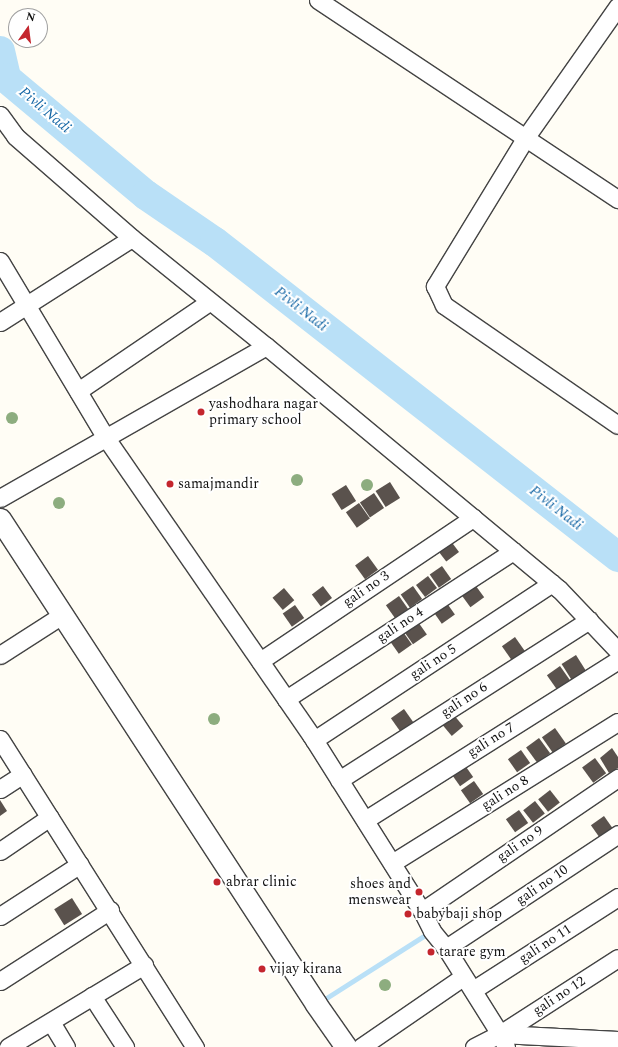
<!DOCTYPE html>
<style>
body{margin:0}
#map{position:relative;width:618px;height:1047px;overflow:hidden;background:#fffdf5;font-family:Spectral,serif}
div>[style]{position:absolute}
.stream>*{height:5px;margin:-2.5px;padding:0 2.5px;transform-origin:2.5px;border-radius:2.5px;background:#b9e0f7}
.river>*{height:30px;margin:-15px;padding:0 15px;transform-origin:15px;border-radius:15px;background:#b9e0f7}
.building>*{inset:0;background:#5a524d;transform-origin:0 0}
.roads{filter:drop-shadow(1px 0 #444) drop-shadow(-1px 0 #444) drop-shadow(0 1px #444) drop-shadow(0 -1px #444)}
.minor>*{height:17px;margin:-8.5px;padding:0 8.5px;transform-origin:8.5px;border-radius:8.5px;background:#fff}
.tertiary>*{height:21px;margin:-10.5px;padding:0 10.5px;transform-origin:10.5px;border-radius:10.5px;background:#fff}
.trees>*{width:12px;height:12px;margin:-6px;border-radius:50%;background:#8dad7f}
.dots>*{width:11px;height:11px;translate:-50% -50%;box-sizing:border-box;border:2px solid #fff;border-radius:50%}
span{translate:-50% -50%;white-space:nowrap;text-align:center;line-height:1.15;-webkit-text-stroke:4px #fff;paint-order:stroke}
.poi-label{font-size:14px;color:#111}
.left{translate:0 -50%;text-align:left}
.right{translate:-100% -50%;text-align:right}
.street-label{font-size:14px;color:#111}
.water-label{font-size:15px;color:#1768a6;font-style:italic}
.north{position:absolute;left:8px;top:8px;width:40px;height:40px;box-sizing:border-box;background:#fff;border:1px solid #a0a0a0;border-radius:50%;rotate:14deg;font-size:11px;font-weight:700;line-height:16px;text-align:center;color:#111}
.north::after{content:'';display:block;margin:auto;width:14px;height:18px;background:#c4262e;clip-path:polygon(50% 0,100% 100%,50% 72%,0 100%)}
</style>
<div id="map">
<div class="stream">
<i style="left:320px;top:1002px;width:130px;rotate:-32.5deg"></i>
</div>
<div class="river">
<i style="left:0;top:51px;width:28px;rotate:77deg"></i>
<i style="left:6px;top:78px;width:182px;rotate:39.9deg"></i>
<i style="left:146px;top:195px;width:83px;rotate:34.3deg"></i>
<i style="left:215px;top:242px;width:512px;rotate:38.01deg"></i>
</div>
<div class="building">
<i style="left:390px;top:482px;width:19px;height:17px;rotate:58deg"></i>
<i style="left:346px;top:485px;width:19px;height:17px;rotate:58deg"></i>
<i style="left:374px;top:493px;width:18px;height:17px;rotate:56deg"></i>
<i style="left:359px;top:503px;width:19px;height:16px;rotate:55deg"></i>
<i style="left:450px;top:540px;width:15px;height:16px;rotate:53deg"></i>
<i style="left:368px;top:556px;width:17px;height:16px;rotate:54deg"></i>
<i style="left:442px;top:566px;width:16px;height:15px;rotate:55deg"></i>
<i style="left:428px;top:576px;width:15px;height:15px;rotate:53deg"></i>
<i style="left:473px;top:582px;width:19px;height:17px;rotate:54deg"></i>
<i style="left:323px;top:586px;width:15px;height:14px;rotate:53deg"></i>
<i style="left:413px;top:586px;width:16px;height:15px;rotate:55deg"></i>
<i style="left:284px;top:588px;width:16px;height:15px;rotate:50deg"></i>
<i style="left:399px;top:596px;width:16px;height:16px;rotate:55deg"></i>
<i style="left:444px;top:599px;width:19px;height:16px;rotate:55deg"></i>
<i style="left:295px;top:605px;width:16px;height:15px;rotate:55deg"></i>
<i style="left:416px;top:619px;width:19px;height:17px;rotate:55deg"></i>
<i style="left:401px;top:629px;width:19px;height:16px;rotate:55deg"></i>
<i style="left:515px;top:637px;width:19px;height:16px;rotate:55deg"></i>
<i style="left:576px;top:655px;width:19px;height:17px;rotate:58deg"></i>
<i style="left:560px;top:666px;width:19px;height:16px;rotate:55deg"></i>
<i style="left:404px;top:709px;width:16px;height:16px;rotate:55deg"></i>
<i style="left:453px;top:714px;width:16px;height:15px;rotate:50deg"></i>
<i style="left:555px;top:728px;width:19px;height:16px;rotate:55deg"></i>
<i style="left:539px;top:738px;width:19px;height:16px;rotate:54deg"></i>
<i style="clip-path:polygon(612px 748px,618px 757px,618px 768px,609px 773px,600px 758px)"></i>
<i style="left:521px;top:750px;width:16px;height:16px;rotate:55deg"></i>
<i style="left:595px;top:758px;width:19px;height:16px;rotate:54deg"></i>
<i style="left:464px;top:764px;width:16px;height:16px;rotate:55deg"></i>
<i style="left:474px;top:781px;width:16px;height:16px;rotate:55deg"></i>
<i style="left:550px;top:790px;width:16px;height:15px;rotate:52deg"></i>
<i style="clip-path:polygon(0 800px,7px 811px,0 816px)"></i>
<i style="left:535px;top:801px;width:16px;height:15px;rotate:52deg"></i>
<i style="left:519px;top:810px;width:16px;height:16px;rotate:55deg"></i>
<i style="left:604px;top:816px;width:16px;height:16px;rotate:55deg"></i>
<i style="left:72px;top:898px;width:19px;height:21px;rotate:58deg"></i>
</div>
<div class="roads">
<div class="minor">
<i style="left:318px;top:0;width:360px;rotate:33.6deg"></i>
<i style="left:618px;top:6px;width:160px;rotate:125.1deg"></i>
<i style="left:526px;top:137px;width:175px;rotate:121.4deg"></i>
<i style="left:435px;top:286px;width:21px;rotate:65deg"></i>
<i style="left:444px;top:305px;width:211px;rotate:34.6deg"></i>
<i style="left:0;top:115px;width:26px;rotate:54deg"></i>
<i style="left:15px;top:136px;width:155px;rotate:41.1deg"></i>
<i style="left:132px;top:238px;width:172px;rotate:38.9deg"></i>
<i style="left:0;top:261px;width:206px;rotate:59.1deg"></i>
<i style="left:106px;top:438px;width:361px;rotate:55.4deg"></i>
<i style="left:311px;top:735px;width:208px;rotate:57.8deg"></i>
<i style="left:422px;top:911px;width:22px;rotate:63deg"></i>
<i style="left:432px;top:931px;width:22px;rotate:51deg"></i>
<i style="left:446px;top:948px;width:102px;rotate:57.9deg"></i>
<i style="left:500px;top:1034px;width:14px;rotate:65deg"></i>
<i style="left:0;top:322px;width:156px;rotate:-32.5deg"></i>
<i style="left:78px;top:391px;width:158px;rotate:-34.2deg"></i>
<i style="left:0;top:498px;width:306px;rotate:-29.7deg"></i>
<i style="left:266px;top:346px;width:381px;rotate:39.7deg"></i>
<i style="left:559px;top:589px;width:86px;rotate:46.4deg"></i>
<i style="left:0;top:655px;width:74px;rotate:-32.8deg"></i>
<i style="left:260px;top:661px;width:257px;rotate:-33.9deg"></i>
<i style="left:286px;top:699px;width:271px;rotate:-33.1deg"></i>
<i style="left:0;top:739px;width:365px;rotate:57.7deg"></i>
<i style="left:314px;top:740px;width:285px;rotate:-33.4deg"></i>
<i style="left:339px;top:780px;width:297px;rotate:-32.6deg"></i>
<i style="left:0;top:789px;width:27px;rotate:-33deg"></i>
<i style="left:365px;top:820px;width:299px;rotate:-32.3deg"></i>
<i style="left:0;top:851px;width:60px;rotate:-34.2deg"></i>
<i style="left:392px;top:863px;width:266px;rotate:-32deg"></i>
<i style="left:422px;top:911px;width:237px;rotate:-34.2deg"></i>
<i style="left:0;top:916px;width:95px;rotate:-33deg"></i>
<i style="left:446px;top:948px;width:206px;rotate:-33.5deg"></i>
<i style="left:0;top:981px;width:131px;rotate:-32.8deg"></i>
<i style="left:473px;top:990px;width:172px;rotate:-32.7deg"></i>
<i style="left:92px;top:996px;width:61px;rotate:57.1deg"></i>
<i style="left:51px;top:1022px;width:29px;rotate:59deg"></i>
<i style="left:500px;top:1034px;width:118px;rotate:2.9deg"></i>
<i style="left:8px;top:1047px;width:159px;rotate:-31.1deg"></i>
<i style="left:361px;top:1047px;width:124px;rotate:-34.5deg"></i>
<i style="left:474px;top:1047px;width:29px;rotate:-27deg"></i>
<i style="left:500px;top:1034px;width:140px;rotate:-32.8deg"></i>
</div>
<div class="tertiary">
<i style="left:0;top:519px;width:579px;rotate:56.91deg"></i>
<i style="left:316px;top:1004px;width:52px;rotate:55.1deg"></i>
</div>
</div>
<div class="trees">
<i style="left:12px;top:418px"></i>
<i style="left:297px;top:480px"></i>
<i style="left:367px;top:485px"></i>
<i style="left:59px;top:503px"></i>
<i style="left:214px;top:719px"></i>
<i style="left:385px;top:985px"></i>
</div>
<div class="dots">
<i style="left:201px;top:412px;background:#c4262e"></i>
<i style="left:170px;top:484px;background:#c4262e"></i>
<i style="left:217px;top:882px;background:#c4262e"></i>
<i style="left:419px;top:892px;background:#c4262e"></i>
<i style="left:408px;top:914px;background:#c4262e"></i>
<i style="left:431px;top:952px;background:#c4262e"></i>
<i style="left:262px;top:969px;background:#c4262e"></i>
</div>
<div class="poi-label">
<span class="left" style="left:209px;top:412px">yashodhara nagar<br>primary school</span>
<span class="left" style="left:178px;top:484px">samajmandir</span>
<span class="left" style="left:226px;top:882px">abrar clinic</span>
<span class="right" style="left:411px;top:892px">shoes and<br>menswear</span>
<span class="left" style="left:416px;top:914px">babybaji shop</span>
<span class="left" style="left:439px;top:952px">tarare gym</span>
<span class="left" style="left:270px;top:969px">vijay kirana</span>
</div>
<div class="street-label">
<span style="left:366px;top:589px;rotate:-34deg">gali no 3</span>
<span style="left:400px;top:625px;rotate:-33deg">gali no 4</span>
<span style="left:433px;top:662px;rotate:-33deg">gali no 5</span>
<span style="left:464px;top:700px;rotate:-33deg">gali no 6</span>
<span style="left:491px;top:740px;rotate:-32deg">gali no 7</span>
<span style="left:505px;top:793px;rotate:-32deg">gali no 8</span>
<span style="left:520px;top:844px;rotate:-34deg">gali no 9</span>
<span style="left:542px;top:885px;rotate:-34deg">gali no 10</span>
<span style="left:545px;top:944px;rotate:-33deg">gali no 11</span>
<span style="left:559px;top:996px;rotate:-33deg">gali no 12</span>
</div>
<div class="water-label">
<span style="left:45px;top:110px;rotate:40deg">Pivli Nadi</span>
<span style="left:301px;top:309px;rotate:38deg">Pivli Nadi</span>
<span style="left:556px;top:508px;rotate:38deg">Pivli Nadi</span>
</div>
<div class="north">N</div>
</div>
